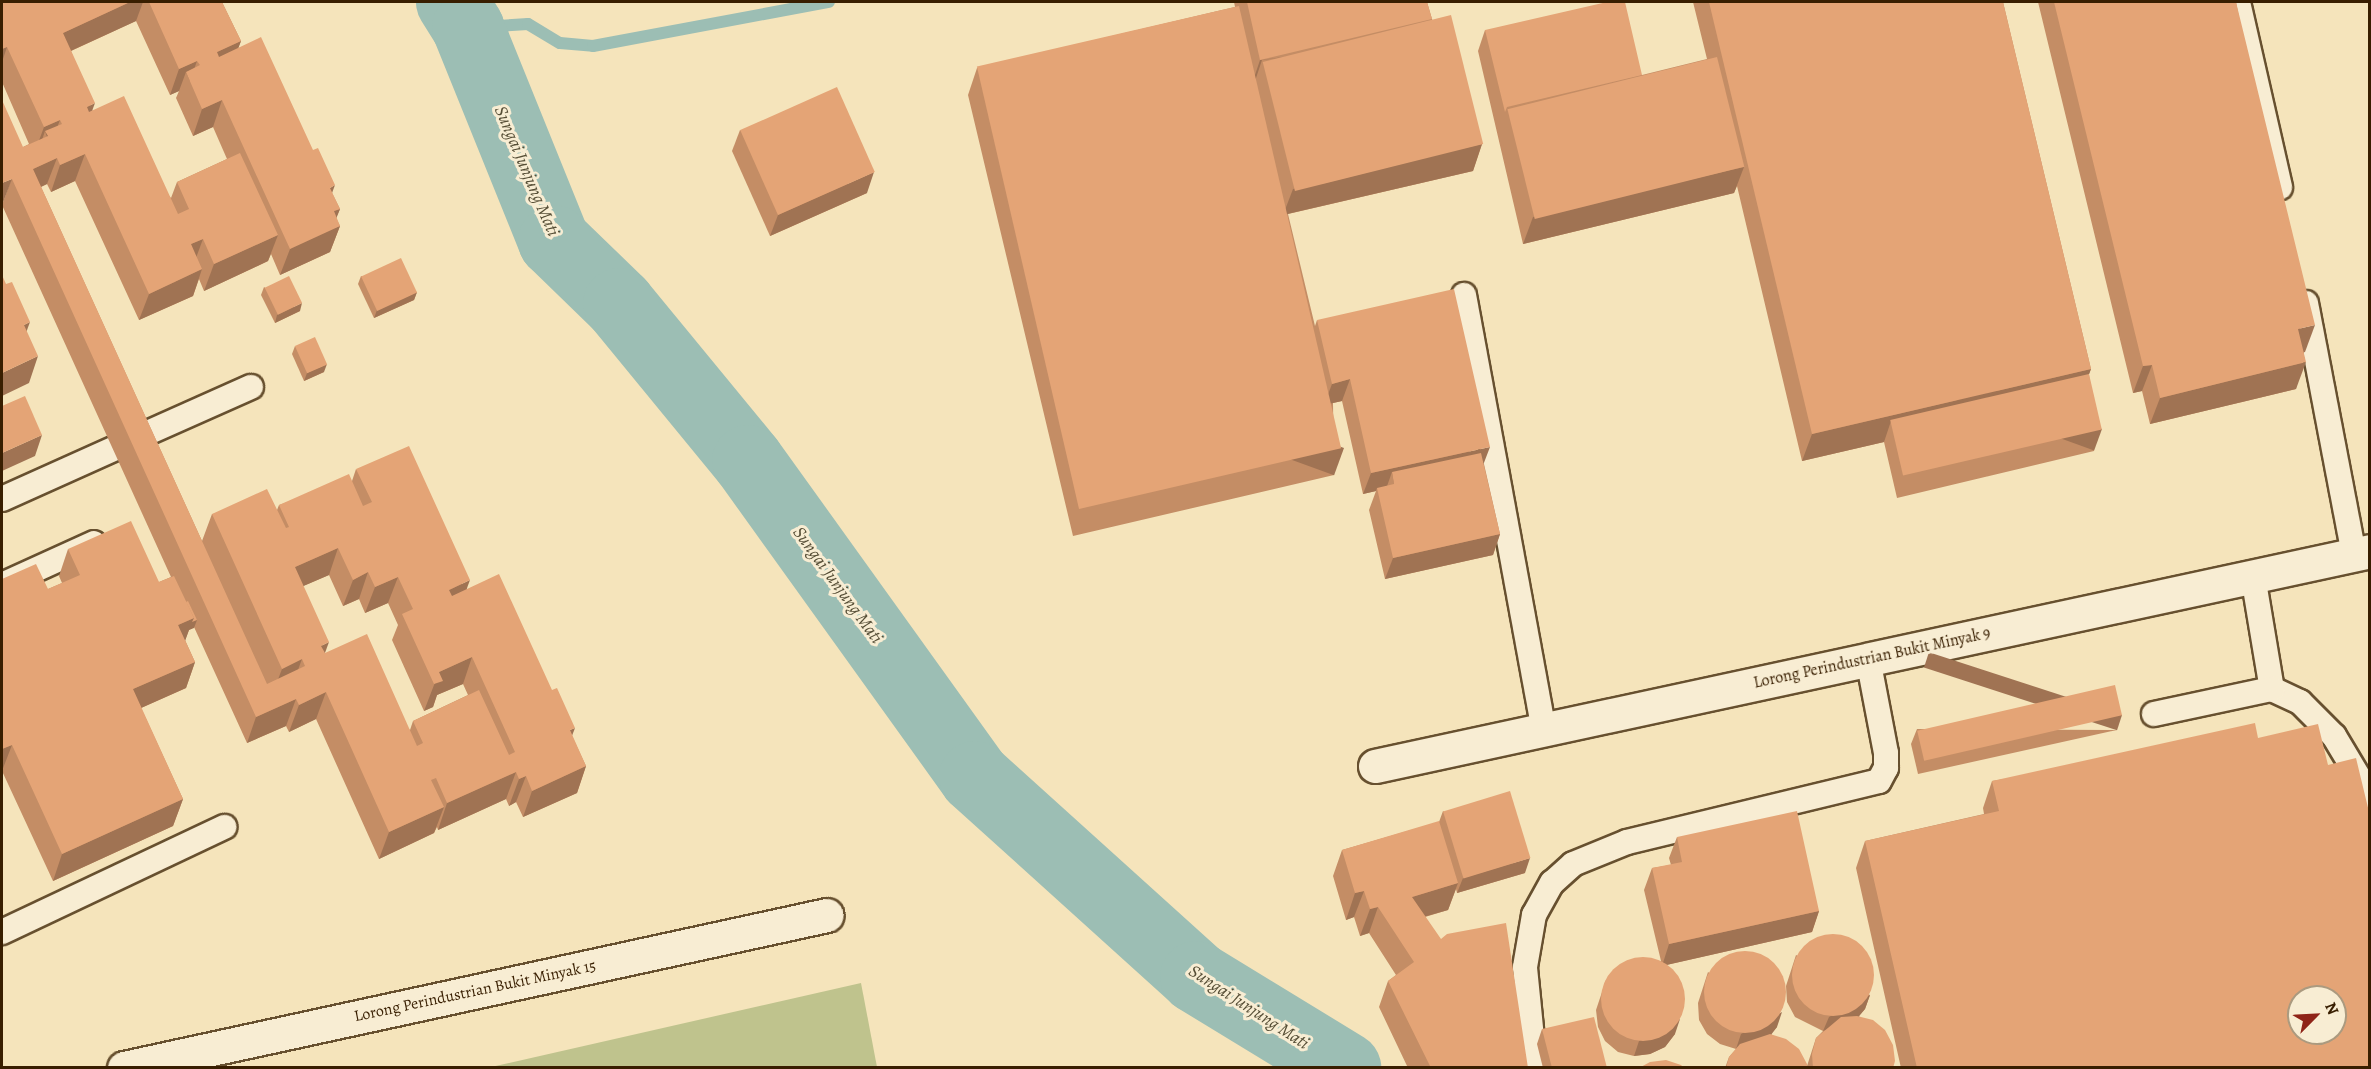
<!DOCTYPE html>
<style>
body{margin:0}
#map{position:relative;width:2371px;height:1069px;overflow:hidden;background:#f5e4bb;font-family:Alegreya,serif}
div>[style]{position:absolute}
.green>*{inset:0;background:#bfc38d}
.stream>*{height:12px;margin:-6px;padding:0 6px;transform-origin:6px;border-radius:6px;background:#9cbeb4}
.river>*{height:72px;margin:-36px;padding:0 36px;transform-origin:36px;border-radius:36px;background:#9cbeb4}
.roads{filter:drop-shadow(2px 0 #67502f) drop-shadow(-2px 0 #67502f) drop-shadow(0 2px #67502f) drop-shadow(0 -2px #67502f)}
.lane>*{height:24px;margin:-12px;padding:0 12px;transform-origin:12px;border-radius:12px;background:#f8edd3}
.street>*{height:33px;margin:-16.5px;padding:0 16.5px;transform-origin:16.5px;border-radius:16.5px;background:#f8edd3}
.wall>*{inset:0;background:#c48d65}
.shaded-wall>*{inset:0;background:#a07353;transform-origin:0 0}
.building>*{inset:0;background:#e4a476;transform-origin:0 0}
.round{border-radius:50%}
span{translate:-50% -50%;white-space:nowrap;text-align:center;line-height:1.15;-webkit-text-stroke:6px #f8edd3;paint-order:stroke}
.street-label{font-size:16px;color:#381e00}
.water-label{font-size:18px;color:#564e36;font-style:italic}
.frame{position:absolute;inset:0;border:3px solid #381e00;pointer-events:none}
.north{position:absolute;left:2287px;top:985px;width:60px;height:60px;box-sizing:border-box;background:#f8edd3;border:2px solid #ab9a7f;border-radius:50%;rotate:66deg;font-size:16px;font-weight:700;line-height:24px;text-align:center;color:#381e00}
.north::after{content:'';display:block;margin:auto;width:21px;height:27px;background:#8f2418;clip-path:polygon(50% 0,100% 100%,50% 72%,0 100%)}
</style>
<div id="map">
<div class="green">
<i style="clip-path:polygon(861px 983px,877px 1067px,491px 1067px)"></i>
</div>
<div class="stream">
<i style="left:468px;top:28px;width:60px;rotate:-3.8deg"></i>
<i style="left:528px;top:24px;width:37px;rotate:31deg"></i>
<i style="left:560px;top:43px;width:33px;rotate:5deg"></i>
<i style="left:593px;top:46px;width:240px;rotate:-10.6deg"></i>
</div>
<div class="river">
<i style="left:452px;top:2px;width:31px;rotate:58deg"></i>
<i style="left:468px;top:28px;width:230px;rotate:68deg"></i>
<i style="left:554px;top:241px;width:91px;rotate:44.1deg"></i>
<i style="left:619px;top:304px;width:203px;rotate:50.6deg"></i>
<i style="left:748px;top:461px;width:389px;rotate:54.3deg"></i>
<i style="left:975px;top:777px;width:298px;rotate:42.1deg"></i>
<i style="left:1196px;top:977px;width:175px;rotate:31.4deg"></i>
</div>
<div class="roads">
<div class="lane">
<i style="left:2238px;top:2px;width:190px;rotate:77.2deg"></i>
<i style="left:1464px;top:295px;width:441px;rotate:79.6deg"></i>
<i style="left:2306px;top:303px;width:256px;rotate:79.2deg"></i>
<i style="left:134px;top:439px;width:128px;rotate:-24deg"></i>
<i style="left:2px;top:499px;width:122px;rotate:-24.2deg"></i>
<i style="left:2253px;top:576px;width:115px;rotate:80.5deg"></i>
<i style="left:2272px;top:689px;width:31px;rotate:25deg"></i>
<i style="left:2300px;top:702px;width:48px;rotate:45deg"></i>
<i style="left:2334px;top:736px;width:52px;rotate:59deg"></i>
<i style="left:2361px;top:781px;width:30px;rotate:73deg"></i>
<i style="left:2px;top:585px;width:101px;rotate:-24.5deg"></i>
<i style="left:2154px;top:714px;width:121px;rotate:-12deg"></i>
<i style="left:2px;top:932px;width:246px;rotate:-25.3deg"></i>
<i style="left:1535px;top:1068px;width:101px;rotate:-95.7deg"></i>
<i style="left:1525px;top:967px;width:53px;rotate:-80.2deg"></i>
<i style="left:1534px;top:915px;width:37px;rotate:-61deg"></i>
<i style="left:1552px;top:883px;width:28px;rotate:-42deg"></i>
<i style="left:1573px;top:864px;width:58px;rotate:-22.2deg"></i>
<i style="left:1627px;top:842px;width:259px;rotate:-13.6deg"></i>
<i style="left:1879px;top:781px;width:15px;rotate:-62deg"></i>
<i style="left:1886px;top:768px;width:15px;rotate:-90deg"></i>
<i style="left:1886px;top:753px;width:96px;rotate:-100.8deg"></i>
</div>
<div class="street">
<i style="left:1375px;top:766px;width:1018px;rotate:-12.19deg"></i>
<i style="left:124px;top:1068px;width:719px;rotate:-12.28deg"></i>
</div>
</div>
<div class="wall">
<i style="clip-path:polygon(evenodd,2px 2px,222px 2px,241px 41px,238px 48px,332px 193px,340px 209px,336px 218px,340px 226px,330px 252px,280px 275px,271px 254px,268px 261px,204px 291px,199px 279px,193px 296px,139px 320px,75px 181px,51px 192px,47px 184px,41px 187px,202px 541px,212px 514px,277px 510px,279px 505px,352px 481px,356px 469px,467px 589px,572px 736px,586px 766px,577px 793px,523px 817px,516px 802px,509px 806px,506px 799px,438px 830px,437px 827px,434px 833px,379px 859px,316px 719px,289px 732px,286px 726px,247px 743px,194px 627px,189px 630px,185px 640px,195px 662px,186px 688px,141px 708px,183px 799px,173px 826px,53px 881px,2px 771px,2px 772px,2px 579px,48px 589px,62px 583px,59px 576px,68px 549px,159px 582px,171px 577px,2px 205px,23px 147px,29px 144px,2px 82px,2px 2px,136px 21px,170px 95px,179px 91px,176px 98px,193px 136px,213px 127px,227px 159px,177px 182px,171px 198px,92px 110px,71px 51px,136px 21px,2px 2px,329px 575px,343px 606px,359px 599px,365px 613px,388px 603px,398px 625px,392px 640px,424px 711px,433px 707px,437px 695px,463px 684px,468px 695px,413px 721px,410px 730px,325px 653px,303px 586px,329px 575px)"></i>
<i style="clip-path:polygon(1234px 2px,1427px 2px,1432px 19px,1482px 144px,1473px 171px,1288px 214px,1315px 326px,1317px 320px,1484px 464px,1500px 534px,1493px 555px,1385px 579px,1369px 510px,1376px 491px,1363px 494px,1342px 401px,1333px 403px,1334px 475px,1073px 536px,968px 95px,977px 68px,1235px 7px)"></i>
<i style="clip-path:polygon(1693px 2px,2003px 2px,2091px 369px,2089px 374px,2094px 451px,1897px 498px,1884px 442px,1802px 461px,1737px 186px,1734px 193px,1523px 244px,1478px 51px,1485px 30px,1642px 75px,1707px 59px)"></i>
<i style="clip-path:polygon(2038px 2px,2236px 2px,2305px 352px,2304px 352px,2296px 389px,2150px 424px,2142px 391px,2133px 393px)"></i>
<i style="clip-path:polygon(740px 130px,867px 193px,770px 236px,732px 151px)"></i>
<i style="clip-path:polygon(361px 276px,417px 292px,414px 300px,374px 318px,358px 284px)"></i>
<i style="clip-path:polygon(264px 287px,300px 311px,275px 323px,261px 295px)"></i>
<i style="clip-path:polygon(295px 346px,324px 372px,304px 381px,292px 354px)"></i>
<i style="clip-path:polygon(1917px 729px,2117px 730px,1918px 774px,1911px 744px)"></i>
<i style="clip-path:polygon(2258px 738px,2328px 765px,2370px 1068px,1901px 1068px,1856px 868px,1865px 841px,1984px 814px,1983px 808px,1992px 781px)"></i>
<i style="clip-path:polygon(1443px 811px,1525px 873px,1457px 893px,1456px 889px,1448px 910px,1425px 917px,1528px 1068px,1408px 1068px,1379px 1007px,1388px 981px,1396px 975px,1369px 933px,1360px 936px,1354px 917px,1346px 920px,1333px 876px,1342px 850px,1439px 822px)"></i>
<i style="clip-path:polygon(1677px 837px,1819px 911px,1812px 932px,1666px 965px,1675px 1034px,1665px 1047px,1650px 1054px,1634px 1056px,1618px 1052px,1605px 1041px,1598px 1027px,1596px 1010px,1606px 980px,1661px 961px,1644px 890px,1652px 868px,1671px 865px,1669px 858px)"></i>
<i style="clip-path:polygon(1796px 955px,1870px 995px,1865px 1009px,1859px 1016px,1893px 1068px,1725px 1068px,1729px 1057px,1736px 1049px,1720px 1044px,1707px 1034px,1699px 1020px,1698px 1003px,1708px 972px,1777px 1027px,1771px 1034px,1807px 1066px,1816px 1038px,1823px 1031px,1795px 1017px,1787px 1002px,1786px 986px)"></i>
<i style="clip-path:polygon(1542px 1029px,1607px 1068px,1543px 1068px,1537px 1044px)"></i>
</div>
<div class="shaded-wall">
<i style="clip-path:polygon(130px 2px,143px 2px,136px 21px,53px 59px,63px 33px)"></i>
<i style="clip-path:polygon(1424px 40px,1262px 60px,1255px 81px,1253px 81px,1260px 60px)"></i>
<i style="clip-path:polygon(241px 41px,231px 68px,208px 78px,217px 52px)"></i>
<i style="clip-path:polygon(7px 47px,2px 62px,2px 49px)"></i>
<i style="clip-path:polygon(197px 61px,190px 81px,186px 72px,179px 91px,170px 95px,179px 69px)"></i>
<i style="clip-path:polygon(222px 100px,213px 127px,193px 136px,202px 109px)"></i>
<i style="clip-path:polygon(95px 103px,85px 130px,87px 107px)"></i>
<i style="clip-path:polygon(60px 120px,50px 146px,45px 131px,38px 152px,34px 154px,44px 127px)"></i>
<i style="clip-path:polygon(1482px 144px,1473px 171px,1283px 215px,1293px 189px)"></i>
<i style="clip-path:polygon(85px 154px,75px 181px,51px 192px,60px 165px)"></i>
<i style="clip-path:polygon(57px 158px,47px 184px,23px 195px,33px 169px)"></i>
<i style="clip-path:polygon(1744px 167px,1734px 193px,1523px 244px,1533px 217px)"></i>
<i style="clip-path:polygon(874px 172px,867px 193px,770px 236px,778px 215px)"></i>
<i style="clip-path:polygon(12px 179px,2px 205px,2px 183px)"></i>
<i style="clip-path:polygon(335px 185px,325px 212px,330px 188px)"></i>
<i style="clip-path:polygon(340px 209px,332px 229px,340px 226px,330px 252px,280px 275px,290px 249px,334px 211px)"></i>
<i style="clip-path:polygon(278px 235px,268px 261px,204px 291px,214px 264px)"></i>
<i style="clip-path:polygon(203px 239px,193px 266px,191px 244px)"></i>
<i style="clip-path:polygon(202px 269px,193px 296px,139px 320px,149px 294px)"></i>
<i style="clip-path:polygon(417px 292px,414px 300px,374px 318px,377px 310px)"></i>
<i style="clip-path:polygon(302px 303px,300px 311px,275px 323px,277px 315px)"></i>
<i style="clip-path:polygon(30px 322px,20px 349px,24px 325px)"></i>
<i style="clip-path:polygon(2315px 325px,2305px 352px,2289px 356px,2298px 329px)"></i>
<i style="clip-path:polygon(38px 356px,29px 383px,2px 396px,2px 373px)"></i>
<i style="clip-path:polygon(2306px 362px,2296px 389px,2150px 424px,2160px 398px)"></i>
<i style="clip-path:polygon(327px 364px,324px 372px,304px 381px,307px 373px)"></i>
<i style="clip-path:polygon(2152px 365px,2142px 391px,2133px 393px,2143px 366px)"></i>
<i style="clip-path:polygon(2091px 369px,2081px 395px,1891px 421px,1884px 442px,1802px 461px,1812px 434px)"></i>
<i style="clip-path:polygon(1350px 379px,1342px 401px,1324px 405px,1332px 384px)"></i>
<i style="left:2102px;top:429px;width:23px;height:204px;rotate:110deg"></i>
<i style="clip-path:polygon(42px 435px,35px 456px,2px 471px,2px 453px)"></i>
<i style="clip-path:polygon(1490px 447px,1482px 468px,1394px 484px,1392px 472px,1386px 489px,1377px 488px,1376px 491px,1363px 494px,1371px 473px)"></i>
<i style="left:1344px;top:448px;width:29px;height:268px;rotate:110deg"></i>
<i style="clip-path:polygon(1500px 534px,1493px 555px,1385px 579px,1393px 558px)"></i>
<i style="clip-path:polygon(338px 548px,329px 575px,285px 594px,295px 567px)"></i>
<i style="clip-path:polygon(368px 572px,359px 599px,343px 606px,353px 580px)"></i>
<i style="clip-path:polygon(398px 577px,388px 603px,365px 613px,375px 587px)"></i>
<i style="clip-path:polygon(470px 580px,460px 607px,440px 616px,449px 590px)"></i>
<i style="clip-path:polygon(194px 618px,197px 620px,194px 628px,189px 630px,184px 644px,178px 625px)"></i>
<i style="clip-path:polygon(329px 642px,319px 669px,321px 646px)"></i>
<i style="clip-path:polygon(472px 657px,463px 684px,437px 695px,433px 707px,424px 711px,439px 672px)"></i>
<i style="clip-path:polygon(302px 659px,292px 686px,272px 695px,282px 669px)"></i>
<i style="clip-path:polygon(195px 662px,186px 688px,123px 716px,133px 689px)"></i>
<i style="clip-path:polygon(326px 692px,316px 719px,289px 732px,299px 705px)"></i>
<i style="clip-path:polygon(296px 699px,286px 726px,247px 743px,256px 717px)"></i>
<i style="left:2122px;top:715px;width:16px;height:203px;rotate:108deg"></i>
<i style="clip-path:polygon(575px 728px,565px 754px,570px 730px)"></i>
<i style="clip-path:polygon(12px 745px,2px 771px,2px 772px,2px 749px)"></i>
<i style="clip-path:polygon(586px 766px,577px 793px,523px 817px,532px 791px)"></i>
<i style="clip-path:polygon(516px 772px,506px 799px,438px 830px,447px 803px)"></i>
<i style="clip-path:polygon(526px 776px,516px 802px,509px 806px,519px 779px)"></i>
<i style="clip-path:polygon(183px 799px,173px 826px,53px 881px,62px 854px)"></i>
<i style="clip-path:polygon(444px 807px,434px 833px,379px 859px,389px 832px)"></i>
<i style="clip-path:polygon(1530px 858px,1525px 873px,1457px 893px,1463px 878px)"></i>
<i style="clip-path:polygon(1458px 883px,1448px 910px,1402px 923px,1412px 897px)"></i>
<i style="clip-path:polygon(1364px 891px,1354px 917px,1346px 920px,1355px 893px)"></i>
<i style="clip-path:polygon(1378px 907px,1369px 933px,1360px 936px,1370px 909px)"></i>
<i style="clip-path:polygon(1819px 911px,1812px 932px,1662px 966px,1669px 944px)"></i>
<i style="clip-path:polygon(1870px 995px,1865px 1009px,1854px 1022px,1823px 1031px,1829px 1017px)"></i>
<i style="clip-path:polygon(1782px 1012px,1777px 1027px,1767px 1040px,1736px 1049px,1741px 1034px)"></i>
<i style="clip-path:polygon(1680px 1019px,1675px 1034px,1665px 1047px,1650px 1054px,1634px 1056px,1639px 1041px)"></i>
</div>
<div class="building">
<i style="clip-path:polygon(evenodd,2px 2px,130px 2px,63px 33px,95px 103px,87px 107px,89px 112px,124px 96px,178px 214px,189px 209px,177px 182px,240px 153px,278px 235px,214px 264px,203px 239px,191px 244px,202px 269px,149px 294px,85px 154px,60px 165px,57px 158px,33px 169px,267px 684px,305px 666px,302px 659px,282px 669px,212px 514px,267px 489px,286px 528px,289px 527px,279px 505px,349px 474px,363px 506px,372px 502px,356px 469px,409px 446px,470px 580px,449px 590px,452px 596px,499px 574px,552px 690px,557px 688px,575px 728px,570px 730px,586px 766px,532px 791px,526px 776px,519px 779px,516px 772px,447px 803px,436px 778px,431px 780px,444px 807px,389px 832px,326px 692px,299px 705px,296px 699px,256px 717px,12px 179px,2px 183px,2px 100px,23px 147px,48px 136px,45px 131px,62px 124px,60px 120px,44px 127px,7px 47px,2px 49px,2px 2px,338px 548px,353px 580px,368px 572px,375px 587px,398px 577px,413px 609px,402px 614px,434px 684px,443px 681px,439px 672px,472px 657px,515px 752px,509px 755px,479px 690px,413px 721px,423px 743px,417px 746px,367px 634px,325px 653px,321px 646px,329px 642px,295px 567px,338px 548px)"></i>
<i style="clip-path:polygon(149px 2px,222px 2px,241px 41px,217px 52px,219px 57px,261px 37px,313px 150px,318px 148px,335px 185px,330px 188px,340px 209px,334px 211px,340px 226px,290px 249px,222px 100px,202px 109px,186px 72px,200px 65px,197px 61px,179px 69px)"></i>
<i style="clip-path:polygon(1247px 2px,1427px 2px,1432px 19px,1260px 60px)"></i>
<i style="clip-path:polygon(1607px 2px,1625px 2px,1642px 75px,1507px 107px,1505px 112px,1485px 30px)"></i>
<i style="clip-path:polygon(1709px 2px,2003px 2px,2091px 369px,1812px 434px)"></i>
<i style="clip-path:polygon(2054px 2px,2236px 2px,2315px 325px,2298px 329px,2306px 362px,2160px 398px,2152px 365px,2143px 366px)"></i>
<i style="left:1239px;top:6px;width:454px;height:269px;rotate:77deg"></i>
<i style="left:1451px;top:15px;width:133px;height:194px;rotate:76deg"></i>
<i style="left:1717px;top:57px;width:113px;height:216px;rotate:76deg"></i>
<i style="left:837px;top:87px;width:93px;height:106px;rotate:66deg"></i>
<i style="left:401px;top:258px;width:38px;height:44px;rotate:65deg"></i>
<i style="clip-path:polygon(2px 275px,6px 284px,12px 282px,30px 322px,24px 325px,38px 356px,2px 373px)"></i>
<i style="left:289px;top:276px;width:30px;height:27px;rotate:64deg"></i>
<i style="clip-path:polygon(1454px 289px,1490px 447px,1371px 473px,1350px 379px,1332px 384px,1317px 320px)"></i>
<i style="left:315px;top:337px;width:30px;height:22px;rotate:66deg"></i>
<i style="left:2089px;top:374px;width:57px;height:204px;rotate:77deg"></i>
<i style="clip-path:polygon(25px 396px,42px 435px,2px 453px,2px 406px)"></i>
<i style="clip-path:polygon(1481px 453px,1500px 534px,1393px 558px,1377px 488px,1394px 484px,1392px 472px)"></i>
<i style="clip-path:polygon(131px 521px,159px 582px,174px 576px,194px 618px,178px 625px,195px 662px,133px 689px,183px 799px,62px 854px,12px 745px,2px 749px,2px 579px,36px 564px,48px 589px,80px 575px,68px 549px)"></i>
<i style="clip-path:polygon(188px 601px,197px 620px,192px 622px,194px 618px,186px 602px)"></i>
<i style="left:2115px;top:685px;width:31px;height:203px;rotate:77deg"></i>
<i style="clip-path:polygon(evenodd,2255px 723px,2258px 738px,2318px 724px,2328px 765px,2356px 758px,2370px 816px,2370px 1068px,1917px 1068px,1865px 841px,1999px 811px,1992px 781px,2255px 723px,2299px 997px,2335px 997px,2335px 1033px,2299px 1033px,2299px 997px)"></i>
<i style="left:1510px;top:791px;width:70px;height:70px;rotate:73deg"></i>
<i style="clip-path:polygon(1797px 811px,1819px 911px,1669px 944px,1652px 868px,1682px 862px,1677px 837px)"></i>
<i style="clip-path:polygon(1439px 821px,1458px 883px,1412px 897px,1441px 939px,1447px 934px,1506px 923px,1528px 1068px,1431px 1068px,1388px 981px,1414px 962px,1378px 907px,1370px 909px,1364px 891px,1355px 893px,1342px 850px)"></i>
<i class="round" style="left:1792px;top:934px;width:82px;height:82px"></i>
<i class="round" style="left:1704px;top:951px;width:82px;height:82px"></i>
<i class="round" style="left:1601px;top:957px;width:84px;height:84px"></i>
<i style="clip-path:polygon(1857px 1016px,1873px 1020px,1885px 1030px,1893px 1045px,1895px 1061px,1893px 1068px,1813px 1068px,1812px 1054px,1816px 1038px,1841px 1017px)"></i>
<i style="clip-path:polygon(1594px 1017px,1607px 1068px,1552px 1068px,1542px 1029px)"></i>
<i style="clip-path:polygon(1770px 1034px,1786px 1039px,1799px 1049px,1807px 1064px,1807px 1068px,1726px 1068px,1729px 1057px,1740px 1044px)"></i>
<i style="clip-path:polygon(1666px 1060px,1681px 1065px,1684px 1068px,1639px 1068px,1650px 1062px)"></i>
</div>
<div class="street-label">
<span style="left:1872px;top:658px;rotate:-12deg">Lorong Perindustrian Bukit Minyak 9</span>
<span style="left:475px;top:991px;rotate:-12deg">Lorong Perindustrian Bukit Minyak 15</span>
</div>
<div class="water-label">
<span style="left:527px;top:171px;rotate:67deg">Sungai Junjung Mati</span>
<span style="left:838px;top:585px;rotate:54deg">Sungai Junjung Mati</span>
<span style="left:1249px;top:1007px;rotate:33deg">Sungai Junjung Mati</span>
</div>
<div class="frame"></div>
<div class="north">N</div>
</div>
